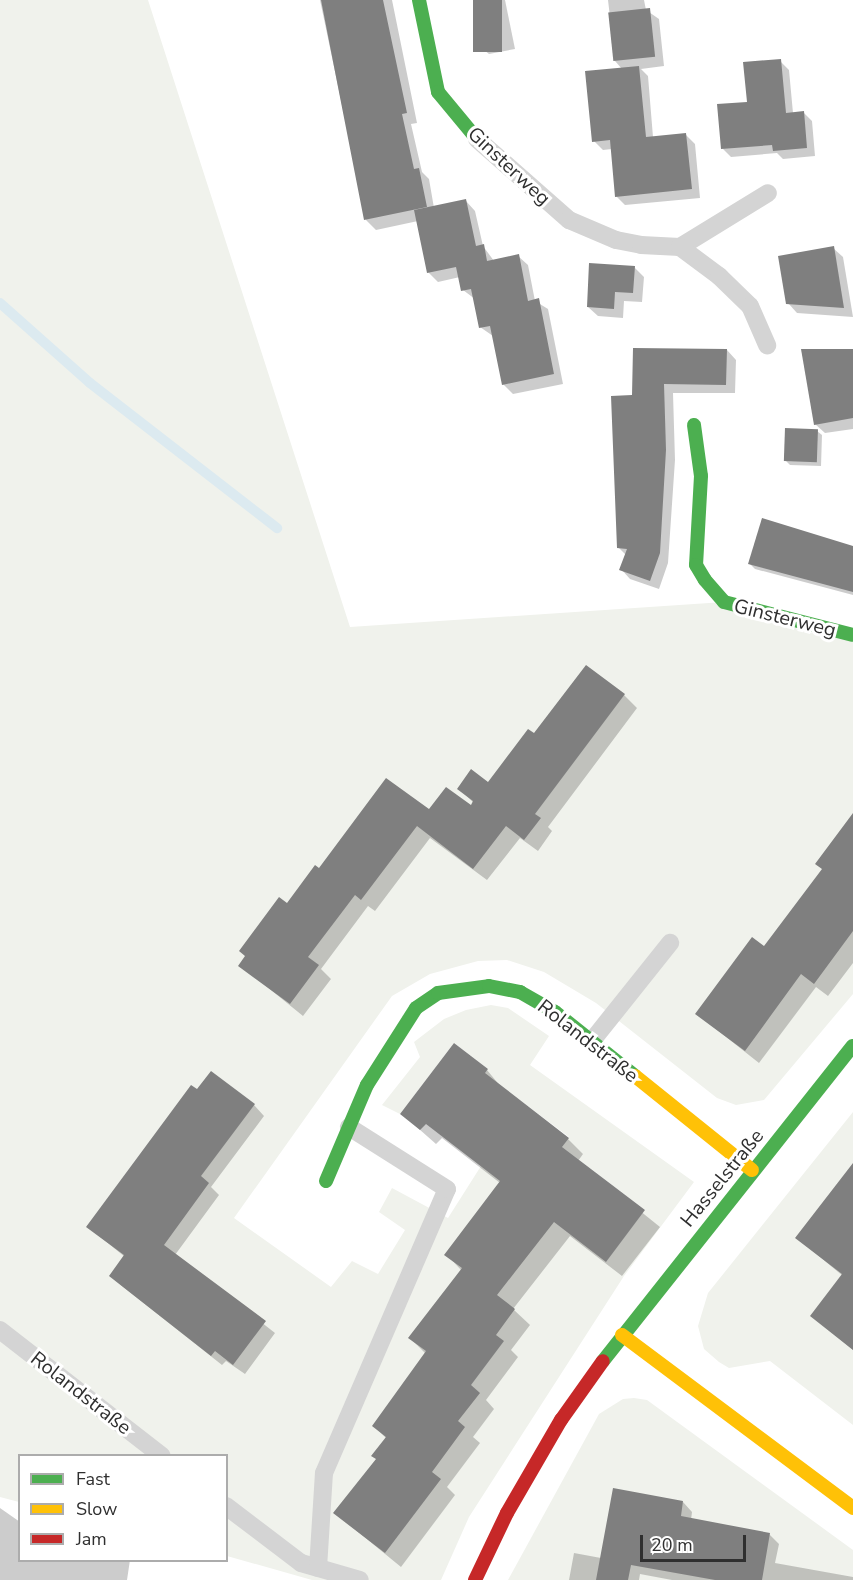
<!DOCTYPE html>
<meta charset="utf-8">
<style>
body{margin:0}
#map{position:relative;width:853px;height:1580px;overflow:hidden;background:#fff;font-family:"Nunito Sans",sans-serif}
div>[style]{position:absolute}
.green>*{inset:0;background:#f0f2ec}
.shadow>*{inset:0;background:#0003}
.stream>*{height:10px;margin:-5px;padding:0 5px;transform-origin:5px;border-radius:5px;background:#dceaf0}
.building>*{inset:0;background:#7f7f7f;transform-origin:0 0}
.lane>*{height:18px;margin:-9px;padding:0 9px;transform-origin:9px;border-radius:9px;background:#d4d4d4}
.fast>*{height:14px;margin:-7px;padding:0 7px;transform-origin:7px;border-radius:7px;background:#4caf50}
.slow>*{height:14px;margin:-7px;padding:0 7px;transform-origin:7px;border-radius:7px;background:#ffc107}
.jam>*{height:14px;margin:-7px;padding:0 7px;transform-origin:7px;border-radius:7px;background:#c62828}
span{translate:-50% -50%;white-space:nowrap;text-align:center;line-height:1.15;-webkit-text-stroke:6px #fff;paint-order:stroke}
.street-label{font-size:20px;color:#2f2f2f}
.legend{position:absolute;left:18px;top:1454px;width:210px;height:108px;box-sizing:border-box;background:#fff;border:2px solid #acacac;margin:0;padding:8px 10px;list-style:none;font-size:18px;color:#2f2f2f}
.legend li{display:flex;align-items:center;gap:12px;height:30px}
.legend b{width:30px;border:2px solid #acacac}
.scale{position:absolute;left:640px;top:1535px;width:106px;height:27px;box-sizing:border-box;border:3px solid #2f2f2f;border-top:0;padding-left:8px;font-size:18px;line-height:21px;white-space:nowrap;color:#2f2f2f;-webkit-text-stroke:4px #fff;paint-order:stroke}
</style>
<div id="map">
<div class="green">
<i style="clip-path:polygon(0 0,148px 0,350px 627px,724px 602px,853px 636px,853px 994px,764px 1100px,736px 1105px,717px 1098px,596px 1003px,544px 972px,507px 960px,478px 961px,430px 974px,392px 996px,234px 1218px,331px 1287px,352px 1261px,378px 1274px,405px 1230px,379px 1212px,392px 1188px,448px 1218px,481px 1166px,606px 1261px,645px 1210px,562px 1147px,569px 1137px,521px 1101px,474px 1088px,488px 1069px,454px 1043px,400px 1114px,382px 1105px,420px 1057px,414px 1042px,444px 1019px,466px 1010px,491px 1005px,508px 1008px,549px 1036px,530px 1065px,694px 1182px,624px 1276px,469px 1517px,441px 1580px,312px 1580px,227px 1556px,226px 1456px,20px 1456px,19px 1502px,0 1497px)"></i>
<i style="clip-path:polygon(853px 1112px,853px 1425px,770px 1361px,729px 1368px,719px 1362px,704px 1349px,698px 1326px,708px 1293px)"></i>
<i style="clip-path:polygon(634px 1398px,647px 1400px,853px 1550px,853px 1580px,508px 1580px,599px 1414px,623px 1399px)"></i>
</div>
<div class="shadow">
<i style="clip-path:polygon(320px 0,392px 0,417px 123px,411px 124px,422px 172px,429px 179px,434px 208px,466px 201px,475px 211px,483px 246px,494px 261px,518px 256px,528px 265px,535px 301px,548px 309px,563px 384px,513px 394px,503px 384px,493px 336px,480px 327px,475px 299px,463px 290px,460px 277px,438px 282px,428px 272px,418px 221px,376px 230px,366px 220px)"></i>
<i style="clip-path:polygon(474px 0,505px 0,515px 49px,489px 54px,484px 50px)"></i>
<i style="clip-path:polygon(608px 0,644px 0,646px 10px,659px 19px,664px 66px,641px 69px,648px 76px,653px 137px,686px 135px,695px 144px,700px 198px,625px 205px,616px 196px,612px 149px,603px 150px,594px 141px,622px 69px,615px 61px)"></i>
<i style="clip-path:polygon(780px 61px,789px 70px,793px 113px,803px 112px,812px 121px,815px 156px,783px 159px,777px 153px,731px 157px,723px 149px,748px 103px)"></i>
<i style="clip-path:polygon(833px 248px,843px 257px,853px 317px,797px 313px,788px 303px)"></i>
<i style="clip-path:polygon(634px 267px,644px 277px,642px 302px,624px 301px,623px 318px,598px 316px,588px 307px)"></i>
<i style="clip-path:polygon(727px 350px,736px 360px,735px 393px,673px 393px,675px 460px,668px 563px,659px 589px,630px 579px,621px 569px,626px 555px,619px 548px,634px 396px)"></i>
<i style="clip-path:polygon(853px 351px,853px 429px,825px 433px,815px 424px)"></i>
<i style="clip-path:polygon(817px 431px,822px 435px,821px 466px,790px 465px,785px 460px)"></i>
<i style="clip-path:polygon(853px 548px,853px 595px,755px 569px,749px 563px)"></i>
<i style="clip-path:polygon(624px 695px,637px 708px,548px 827px,552px 831px,538px 851px,520px 838px,487px 880px,430px 838px,375px 911px,368px 906px,321px 969px,331px 979px,303px 1016px,240px 965px,319px 870px,429px 812px,471px 807px,474px 803px,459px 789px,489px 784px,534px 736px)"></i>
<i style="clip-path:polygon(853px 816px,853px 963px,828px 996px,816px 987px,759px 1063px,697px 1014px,764px 949px,823px 870px)"></i>
<i style="clip-path:polygon(487px 1070px,501px 1087px,568px 1139px,583px 1154px,578px 1161px,660px 1227px,622px 1276px,570px 1236px,513px 1309px,530px 1325px,511px 1350px,518px 1357px,486px 1400px,494px 1409px,473px 1437px,480px 1443px,447px 1487px,455px 1495px,401px 1567px,335px 1513px,377px 1459px,387px 1439px,374px 1426px,426px 1354px,410px 1338px,462px 1271px,446px 1254px,500px 1183px,442px 1138px,436px 1144px,402px 1114px)"></i>
<i style="clip-path:polygon(197px 1091px,254px 1105px,264px 1116px,211px 1187px,219px 1195px,175px 1255px,275px 1333px,245px 1374px,226px 1361px,222px 1365px,122px 1286px,111px 1276px,125px 1257px,87px 1226px)"></i>
<i style="clip-path:polygon(853px 1179px,853px 1350px,812px 1316px,843px 1276px,797px 1238px)"></i>
<i style="clip-path:polygon(683px 1502px,692px 1512px,691px 1520px,769px 1534px,779px 1544px,775px 1563px,853px 1577px,853px 1580px,672px 1580px,640px 1574px,639px 1580px,569px 1580px,574px 1553px,601px 1558px)"></i>
<i style="clip-path:polygon(0 1508px,20px 1522px,20px 1560px,130px 1560px,127px 1580px,0 1580px)"></i>
</div>
<div class="stream">
<i style="left:0;top:303px;width:120px;rotate:41.6deg"></i>
<i style="left:90px;top:383px;width:237px;rotate:37.8deg"></i>
</div>
<div class="building">
<i style="clip-path:polygon(321px 0,383px 0,407px 113px,402px 114px,414px 169px,419px 168px,427px 207px,364px 220px)"></i>
<i style="left:473px;top:0;width:29px;height:52px"></i>
<i style="left:650px;top:8px;width:49px;height:42px;rotate:84deg"></i>
<i style="clip-path:polygon(781px 59px,786px 113px,804px 111px,807px 148px,773px 151px,772px 145px,721px 149px,717px 104px,747px 102px,743px 62px)"></i>
<i style="clip-path:polygon(639px 66px,646px 137px,686px 133px,692px 189px,615px 197px,610px 140px,592px 142px,585px 71px)"></i>
<i style="clip-path:polygon(466px 199px,476px 246px,484px 244px,487px 261px,519px 254px,528px 301px,539px 298px,554px 374px,502px 385px,490px 326px,479px 328px,471px 289px,461px 291px,456px 267px,427px 273px,414px 210px)"></i>
<i style="clip-path:polygon(834px 246px,844px 308px,786px 304px,778px 256px)"></i>
<i style="clip-path:polygon(589px 263px,635px 266px,633px 293px,615px 292px,614px 309px,587px 307px)"></i>
<i style="clip-path:polygon(633px 348px,727px 349px,726px 385px,664px 384px,666px 450px,660px 553px,650px 581px,619px 570px,627px 549px,617px 548px,611px 396px,632px 395px)"></i>
<i style="clip-path:polygon(801px 349px,853px 349px,853px 418px,814px 425px)"></i>
<i style="left:785px;top:428px;width:33px;height:33px;rotate:2deg"></i>
<i style="clip-path:polygon(762px 518px,853px 546px,853px 592px,748px 564px)"></i>
<i style="clip-path:polygon(586px 665px,625px 694px,535px 814px,541px 818px,524px 840px,506px 826px,473px 869px,417px 826px,361px 900px,355px 895px,308px 957px,319px 965px,290px 1004px,238px 966px,245px 956px,239px 951px,279px 897px,287px 903px,315px 865px,319px 868px,386px 778px,429px 809px,446px 787px,471px 805px,473px 801px,457px 789px,471px 769px,488px 782px,528px 729px,534px 733px)"></i>
<i style="clip-path:polygon(853px 813px,853px 931px,814px 984px,801px 974px,745px 1051px,695px 1014px,752px 937px,764px 946px,822px 869px,815px 864px)"></i>
<i style="clip-path:polygon(454px 1043px,488px 1069px,485px 1073px,569px 1138px,562px 1147px,645px 1210px,606px 1262px,554px 1222px,497px 1295px,515px 1309px,496px 1335px,504px 1341px,471px 1385px,480px 1393px,458px 1421px,465px 1427px,432px 1472px,441px 1479px,385px 1553px,333px 1513px,376px 1459px,371px 1456px,386px 1437px,372px 1426px,426px 1351px,408px 1338px,462px 1268px,444px 1255px,500px 1181px,426px 1124px,420px 1130px,400px 1114px)"></i>
<i style="clip-path:polygon(211px 1071px,255px 1104px,201px 1176px,209px 1183px,164px 1245px,266px 1321px,233px 1365px,215px 1351px,211px 1356px,109px 1276px,124px 1255px,86px 1227px,191px 1085px,197px 1089px)"></i>
<i style="clip-path:polygon(853px 1163px,853px 1350px,810px 1316px,842px 1274px,795px 1238px)"></i>
<i style="clip-path:polygon(613px 1488px,683px 1501px,681px 1516px,770px 1533px,762px 1580px,715px 1580px,631px 1565px,628px 1580px,596px 1580px)"></i>
</div>
<div class="lane">
<i style="left:477px;top:139px;width:123px;rotate:41.4deg"></i>
<i style="left:569px;top:220px;width:51px;rotate:23.1deg"></i>
<i style="left:616px;top:240px;width:25px;rotate:11deg"></i>
<i style="left:641px;top:245px;width:39px;rotate:3deg"></i>
<i style="left:680px;top:247px;width:103px;rotate:-31.5deg"></i>
<i style="left:680px;top:247px;width:49px;rotate:36.6deg"></i>
<i style="left:719px;top:276px;width:43px;rotate:44.1deg"></i>
<i style="left:750px;top:306px;width:43px;rotate:66.4deg"></i>
<i style="left:591px;top:1042px;width:127px;rotate:-51.4deg"></i>
<i style="left:0;top:1330px;width:205px;rotate:37.9deg"></i>
<i style="left:226px;top:1506px;width:94px;rotate:37.2deg"></i>
<i style="left:301px;top:1563px;width:61px;rotate:16.1deg"></i>
<i style="left:318px;top:1568px;width:95px;rotate:-86.4deg"></i>
<i style="left:324px;top:1473px;width:309px;rotate:-66.6deg"></i>
<i style="left:447px;top:1189px;width:116px;rotate:-147.7deg"></i>
</div>
<div class="fast">
<i style="left:419px;top:0;width:94px;rotate:78.3deg"></i>
<i style="left:438px;top:92px;width:61px;rotate:50.3deg"></i>
<i style="left:694px;top:425px;width:51px;rotate:82.2deg"></i>
<i style="left:701px;top:476px;width:89px;rotate:93.2deg"></i>
<i style="left:696px;top:565px;width:17px;rotate:59deg"></i>
<i style="left:705px;top:580px;width:29px;rotate:49deg"></i>
<i style="left:724px;top:602px;width:133px;rotate:14.3deg"></i>
<i style="left:326px;top:1181px;width:104px;rotate:-66.9deg"></i>
<i style="left:367px;top:1085px;width:91px;rotate:-57.5deg"></i>
<i style="left:416px;top:1008px;width:27px;rotate:-34deg"></i>
<i style="left:438px;top:993px;width:51px;rotate:-7.8deg"></i>
<i style="left:489px;top:986px;width:32px;rotate:11deg"></i>
<i style="left:520px;top:992px;width:40px;rotate:29.7deg"></i>
<i style="left:555px;top:1012px;width:102px;rotate:38.7deg"></i>
<i style="left:603px;top:1361px;width:402px;rotate:-51.6deg"></i>
</div>
<div class="slow">
<i style="left:635px;top:1076px;width:150px;rotate:38.8deg"></i>
<i style="left:622px;top:1335px;width:289px;rotate:36.8deg"></i>
</div>
<div class="jam">
<i style="left:475px;top:1580px;width:74px;rotate:-64.5deg"></i>
<i style="left:507px;top:1513px;width:108px;rotate:-59.9deg"></i>
<i style="left:561px;top:1420px;width:72px;rotate:-54.6deg"></i>
</div>
<div class="street-label">
<span style="left:509px;top:166px;rotate:43deg">Ginsterweg</span>
<span style="left:785px;top:618px;rotate:14deg">Ginsterweg</span>
<span style="left:588px;top:1041px;rotate:38deg">Rolandstraße</span>
<span style="left:722px;top:1178px;rotate:-51deg">Hasselstraße</span>
<span style="left:81px;top:1393px;rotate:38deg">Rolandstraße</span>
</div>
<ul class="legend">
<li><b style="height:8px;background:#4caf50"></b>Fast</li>
<li><b style="height:8px;background:#ffc107"></b>Slow</li>
<li><b style="height:8px;background:#c62828"></b>Jam</li>
</ul>
<div class="scale">20 m</div>
</div>
